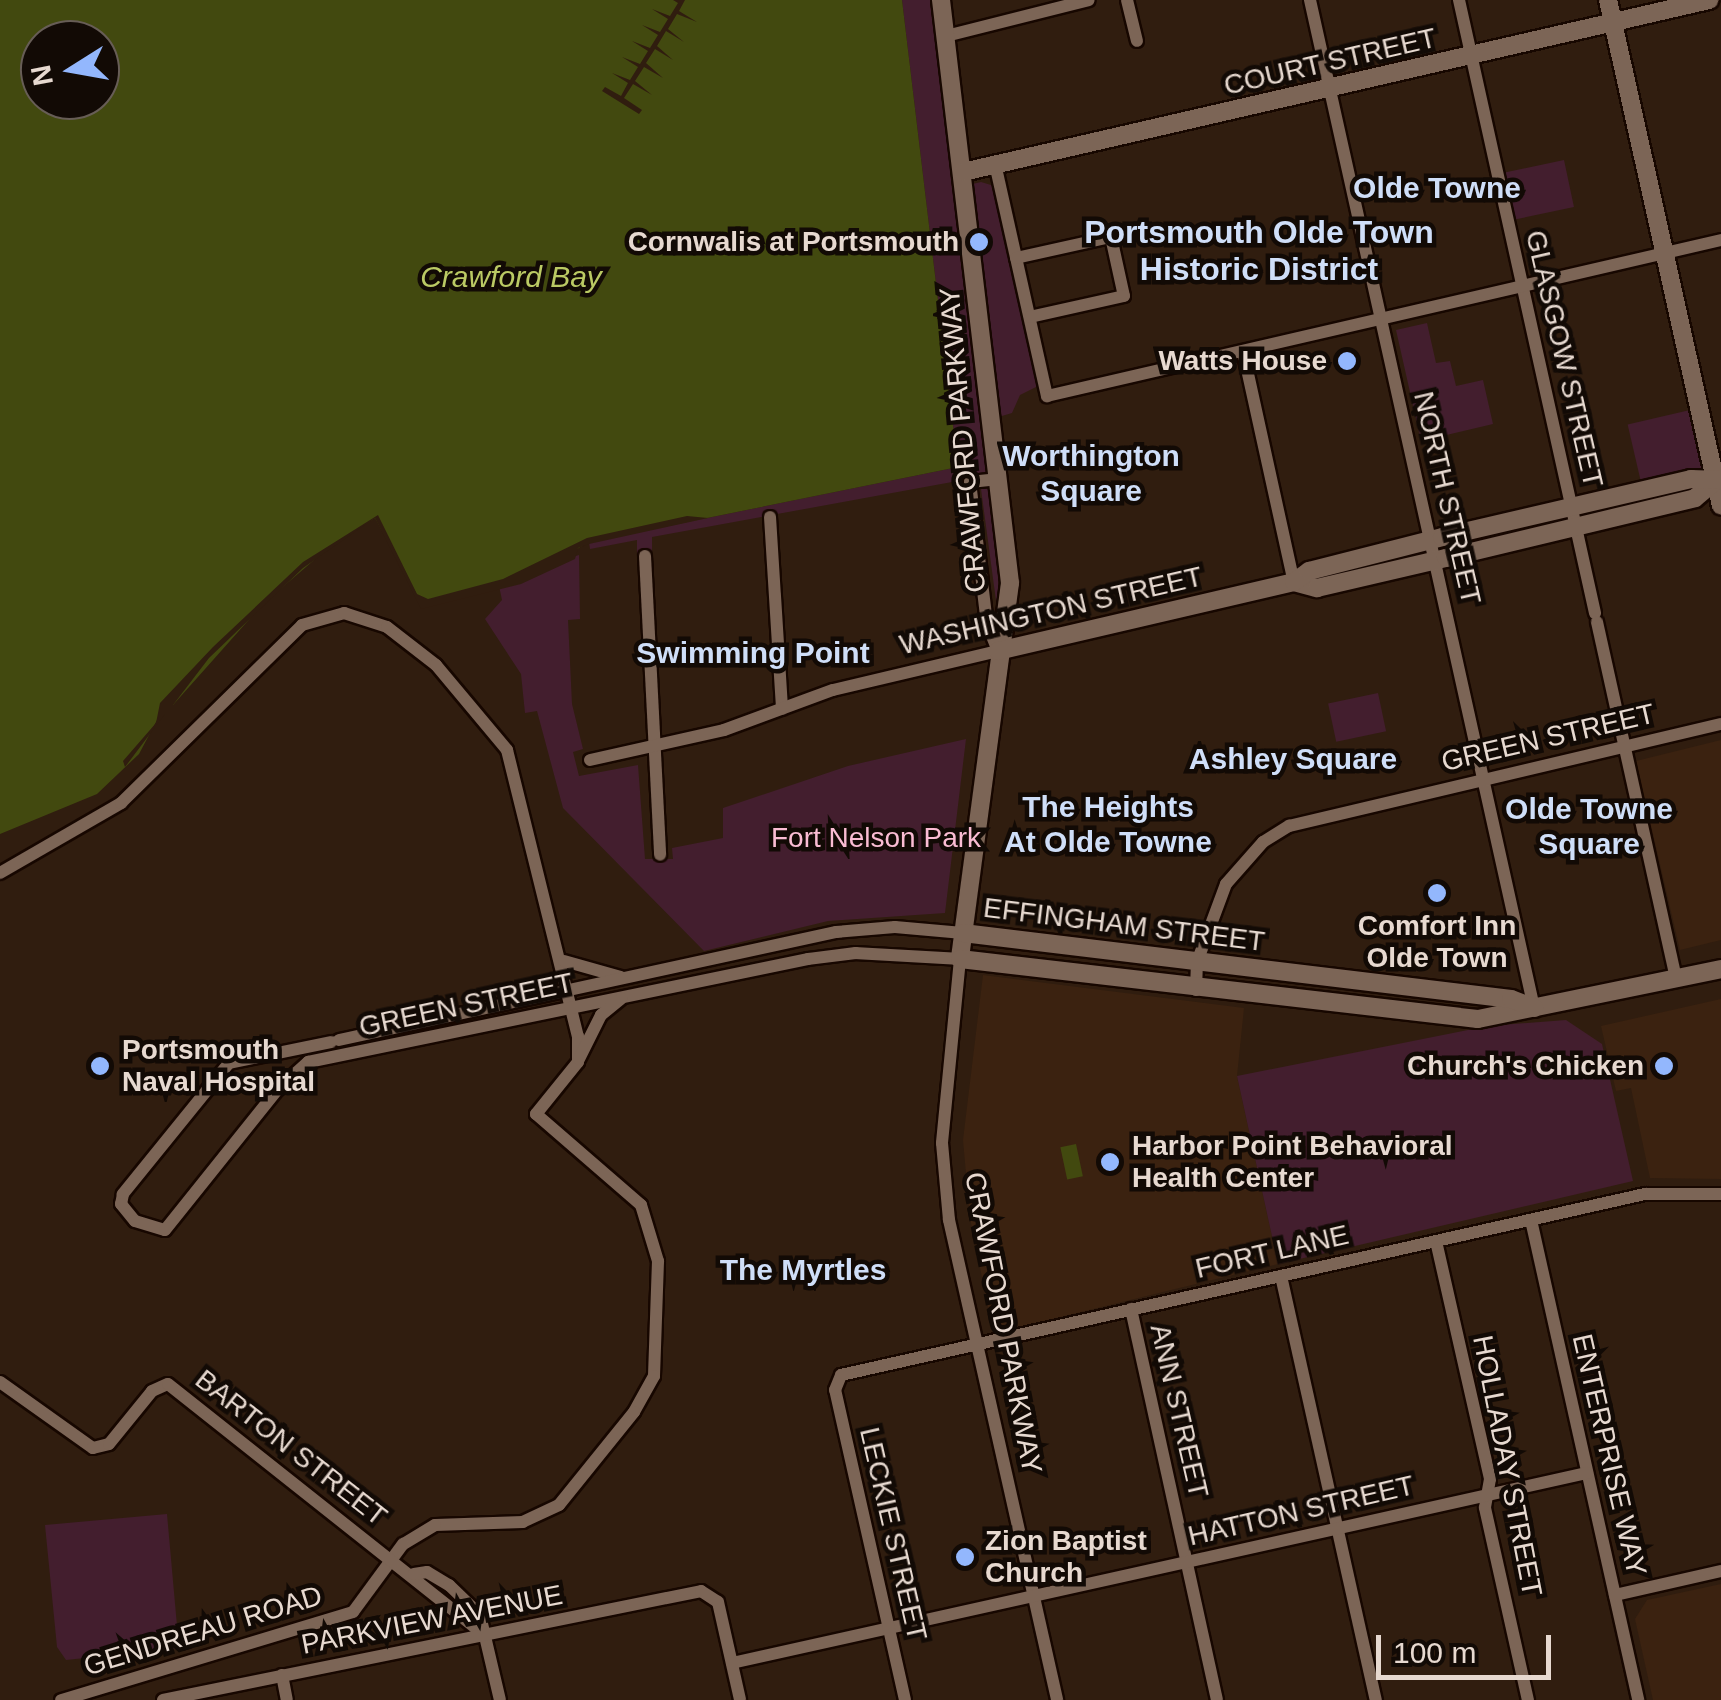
<!DOCTYPE html>
<style>
body{margin:0}
#map{position:relative;width:1721px;height:1700px;overflow:hidden;background:#301d0f;font-family:Helvetica,sans-serif}
div>[style]{position:absolute}
.built>*{inset:0;background:#3b2210}
.green>*{inset:0;background:#431e2e;transform-origin:0 0}
.water>*{inset:0;background:#42490f;transform-origin:0 0}
.pier>*{inset:0;background:#301d0f}
.roads{filter:drop-shadow(2px 0 #170700) drop-shadow(-2px 0 #170700) drop-shadow(0 2px #170700) drop-shadow(0 -2px #170700)}
.street>*{height:12px;margin:-6px;padding:0 6px;transform-origin:6px;border-radius:6px;background:#7c6556}
.secondary>*{height:18px;margin:-9px;padding:0 9px;transform-origin:9px;border-radius:9px;background:#7c6556}
.dots>*{width:28px;height:28px;translate:-50% -50%;box-sizing:border-box;border:5px solid #120a05;border-radius:50%}
span{translate:-50% -50%;white-space:nowrap;text-align:center;line-height:1.15;-webkit-text-stroke:9px #120a05;paint-order:stroke}
.street-label{font-size:28px;color:#e7d9d0}
.poi-label{font-size:28px;color:#e7d9d0;font-weight:700}
.right{translate:-100% -50%;text-align:right}
.left{translate:0 -50%;text-align:left}
.park-label{font-size:28px;color:#fabcd3}
.neighbourhood-label{font-size:30px;color:#cfdef8;font-weight:700}
.water-label{font-size:30px;color:#bbca64;font-style:italic}
.quarter-label{font-size:32px;color:#cfdef8;font-weight:700}
.north{position:absolute;left:20px;top:20px;width:100px;height:100px;box-sizing:border-box;background:#120a05;border:2px solid #675d56;border-radius:50%;rotate:259deg;font-size:28px;font-weight:700;line-height:40px;text-align:center;color:#e7d9d0}
.north::after{content:'';display:block;margin:auto;width:35px;height:45px;background:#93b7fd;clip-path:polygon(50% 0,100% 100%,50% 72%,0 100%)}
.scale{position:absolute;left:1376px;top:1635px;width:175px;height:45px;box-sizing:border-box;border:5px solid #e7d9d0;border-top:0;padding-left:12px;font-size:30px;line-height:35px;white-space:nowrap;color:#e7d9d0;-webkit-text-stroke:8px #120a05;paint-order:stroke}
</style>
<div id="map">
<div class="built">
<i style="clip-path:polygon(1721px 740px,1721px 940px,1680px 950px,1636px 761px)"></i>
<i style="clip-path:polygon(983px 975px,1244px 1008px,1237px 1076px,1278px 1264px,999px 1332px,991px 1322px,970px 1218px,963px 1140px)"></i>
<i style="clip-path:polygon(1721px 999px,1721px 1179px,1650px 1178px,1631px 1088px,1616px 1091px,1601px 1026px)"></i>
<i style="clip-path:polygon(1721px 1584px,1721px 1700px,1653px 1700px,1635px 1619px,1647px 1600px)"></i>
</div>
<div class="green">
<i style="clip-path:polygon(902px 0,933px 0,956px 188px,981px 182px,1001px 188px,1040px 385px,1020px 395px,1012px 413px,985px 421px,1000px 548px,997px 608px,981px 489px,960px 470px,963px 480px,652px 537px,652px 555px,637px 557px,637px 540px,590px 549px,589px 542px,958px 467px)"></i>
<i style="left:1564px;top:160px;width:48px;height:63px;rotate:78deg"></i>
<i style="clip-path:polygon(1427px 323px,1436px 363px,1450px 361px,1456px 386px,1483px 380px,1493px 424px,1421px 441px,1396px 330px)"></i>
<i style="left:1690px;top:410px;width:62px;height:64px;rotate:77deg"></i>
<i style="clip-path:polygon(1564px 516px,1565px 522px,1448px 547px,1448px 544px)"></i>
<i style="clip-path:polygon(579px 555px,580px 619px,568px 620px,572px 704px,583px 749px,573px 752px,579px 776px,638px 765px,645px 859px,673px 859px,672px 848px,723px 838px,723px 808px,848px 766px,966px 739px,945px 913px,828px 921px,704px 951px,563px 808px,537px 711px,525px 713px,521px 674px,485px 619px,502px 600px,498px 581px)"></i>
<i style="left:1378px;top:693px;width:39px;height:51px;rotate:78deg"></i>
<i style="clip-path:polygon(1566px 1020px,1602px 1044px,1633px 1181px,1278px 1264px,1237px 1076px,1488px 1026px)"></i>
<i style="clip-path:polygon(167px 1514px,179px 1648px,66px 1660px,57px 1647px,45px 1525px)"></i>
</div>
<div class="water">
<i style="clip-path:polygon(evenodd,0 0,902px 0,958px 467px,589px 542px,539px 571px,422px 604px,375px 518px,328px 548px,263px 604px,173px 705px,165px 705px,139px 754px,97px 794px,0 834px,0 0,40px 40px,100px 40px,100px 100px,40px 100px,40px 40px)"></i>
<i style="left:1076px;top:1144px;width:33px;height:16px;rotate:78deg"></i>
</div>
<div class="pier">
<i style="clip-path:polygon(673px 0,685px 0,679px 11px,697px 22px,677px 14px,668px 29px,684px 42px,666px 31px,657px 46px,673px 60px,655px 49px,646px 63px,663px 78px,644px 67px,635px 81px,652px 95px,633px 84px,624px 98px,642px 110px,639px 114px,602px 91px,605px 87px,621px 96px,628px 83px,612px 73px,630px 80px,638px 67px,622px 57px,640px 64px,648px 51px,632px 41px,650px 48px,658px 35px,642px 25px,660px 32px,668px 19px,652px 9px,670px 16px,678px 3px)"></i>
<i style="clip-path:polygon(378px 515px,417px 594px,428px 599px,503px 579px,587px 538px,687px 516px,708px 518px,589px 544px,578px 548px,575px 559px,521px 584px,421px 609px,375px 518px,303px 568px,209px 658px,173px 705px,165px 705px,165px 714px,125px 767px,123px 761px,156px 723px,160px 703px,213px 647px,303px 562px)"></i>
</div>
<div class="roads">
<div class="street">
<i style="left:1127px;top:0;width:42px;rotate:76.3deg"></i>
<i style="left:1310px;top:0;width:1033px;rotate:77.47deg"></i>
<i style="left:1459px;top:0;width:628px;rotate:77.49deg"></i>
<i style="left:946px;top:36px;width:147px;rotate:-14.1deg"></i>
<i style="left:996px;top:168px;width:234px;rotate:77.4deg"></i>
<i style="left:1047px;top:396px;width:692px;rotate:-13.03deg"></i>
<i style="left:1016px;top:258px;width:97px;rotate:-12.5deg"></i>
<i style="left:1111px;top:237px;width:60px;rotate:77.6deg"></i>
<i style="left:1124px;top:296px;width:96px;rotate:167.4deg"></i>
<i style="left:1243px;top:351px;width:237px;rotate:77.6deg"></i>
<i style="left:770px;top:517px;width:192px;rotate:86.4deg"></i>
<i style="left:645px;top:556px;width:299px;rotate:87.1deg"></i>
<i style="left:1597px;top:622px;width:366px;rotate:77.5deg"></i>
<i style="left:590px;top:760px;width:137px;rotate:-12.6deg"></i>
<i style="left:724px;top:730px;width:116px;rotate:-20.2deg"></i>
<i style="left:833px;top:690px;width:170px;rotate:-13.3deg"></i>
<i style="left:998px;top:651px;width:29px;rotate:-112deg"></i>
<i style="left:987px;top:624px;width:143px;rotate:-96.8deg"></i>
<i style="left:970px;top:482px;width:29px;rotate:-6deg"></i>
<i style="left:0;top:873px;width:140px;rotate:-30deg"></i>
<i style="left:121px;top:803px;width:254px;rotate:-44.5deg"></i>
<i style="left:302px;top:625px;width:44px;rotate:-15.9deg"></i>
<i style="left:344px;top:613px;width:45px;rotate:18deg"></i>
<i style="left:387px;top:627px;width:62px;rotate:37.8deg"></i>
<i style="left:436px;top:665px;width:111px;rotate:50.1deg"></i>
<i style="left:507px;top:750px;width:295px;rotate:76.1deg"></i>
<i style="left:578px;top:1036px;width:26px;rotate:90deg"></i>
<i style="left:578px;top:1062px;width:67px;rotate:128.9deg"></i>
<i style="left:536px;top:1114px;width:139px;rotate:40.9deg"></i>
<i style="left:641px;top:1205px;width:59px;rotate:73.1deg"></i>
<i style="left:658px;top:1261px;width:115px;rotate:92deg"></i>
<i style="left:654px;top:1376px;width:41px;rotate:119.1deg"></i>
<i style="left:634px;top:1412px;width:119px;rotate:128.9deg"></i>
<i style="left:559px;top:1505px;width:40px;rotate:155deg"></i>
<i style="left:523px;top:1522px;width:88px;rotate:178deg"></i>
<i style="left:435px;top:1525px;width:37px;rotate:149deg"></i>
<i style="left:403px;top:1544px;width:84px;rotate:126.3deg"></i>
<i style="left:353px;top:1612px;width:305px;rotate:163.2deg"></i>
<i style="left:564px;top:961px;width:59px;rotate:15.7deg"></i>
<i style="left:1196px;top:990px;width:28px;rotate:-88deg"></i>
<i style="left:1197px;top:962px;width:83px;rotate:-69.6deg"></i>
<i style="left:1226px;top:884px;width:56px;rotate:-48.6deg"></i>
<i style="left:1263px;top:842px;width:31px;rotate:-32deg"></i>
<i style="left:1289px;top:826px;width:444px;rotate:-13.3deg"></i>
<i style="left:339px;top:1040px;width:509px;rotate:-12.26deg"></i>
<i style="left:836px;top:932px;width:59px;rotate:-4.8deg"></i>
<i style="left:895px;top:927px;width:68px;rotate:5deg"></i>
<i style="left:331px;top:1042px;width:104px;rotate:168.4deg"></i>
<i style="left:229px;top:1063px;width:169px;rotate:129deg"></i>
<i style="left:123px;top:1194px;width:10px;rotate:101deg"></i>
<i style="left:121px;top:1204px;width:22px;rotate:51deg"></i>
<i style="left:135px;top:1221px;width:31px;rotate:17deg"></i>
<i style="left:165px;top:1230px;width:179px;rotate:-51.3deg"></i>
<i style="left:277px;top:1090px;width:42px;rotate:-42.1deg"></i>
<i style="left:308px;top:1062px;width:510px;rotate:-11.64deg"></i>
<i style="left:808px;top:959px;width:48px;rotate:-7.1deg"></i>
<i style="left:856px;top:953px;width:104px;rotate:3.3deg"></i>
<i style="left:960px;top:959px;width:185px;rotate:95.6deg"></i>
<i style="left:942px;top:1143px;width:77px;rotate:84.8deg"></i>
<i style="left:949px;top:1220px;width:492px;rotate:77.3deg"></i>
<i style="left:579px;top:1059px;width:49px;rotate:-63.4deg"></i>
<i style="left:601px;top:1015px;width:26px;rotate:-39deg"></i>
<i style="left:1531px;top:1220px;width:492px;rotate:77.4deg"></i>
<i style="left:1436px;top:1241px;width:244px;rotate:77.2deg"></i>
<i style="left:1490px;top:1479px;width:29px;rotate:100deg"></i>
<i style="left:1485px;top:1508px;width:197px;rotate:77.4deg"></i>
<i style="left:1281px;top:1276px;width:435px;rotate:77.4deg"></i>
<i style="left:1131px;top:1309px;width:400px;rotate:77.6deg"></i>
<i style="left:0;top:1382px;width:114px;rotate:35.4deg"></i>
<i style="left:93px;top:1448px;width:16px;rotate:-14deg"></i>
<i style="left:109px;top:1444px;width:68px;rotate:-50.9deg"></i>
<i style="left:152px;top:1391px;width:17px;rotate:-24deg"></i>
<i style="left:168px;top:1384px;width:406px;rotate:38.4deg"></i>
<i style="left:414px;top:1574px;width:13px;rotate:-9deg"></i>
<i style="left:427px;top:1572px;width:26px;rotate:31deg"></i>
<i style="left:449px;top:1585px;width:43px;rotate:44.1deg"></i>
<i style="left:480px;top:1615px;width:87px;rotate:76.8deg"></i>
<i style="left:1615px;top:1595px;width:109px;rotate:-12.8deg"></i>
<i style="left:732px;top:1663px;width:876px;rotate:-12.53deg"></i>
<i style="left:282px;top:1675px;width:25px;rotate:79deg"></i>
<i style="left:163px;top:1700px;width:549px;rotate:-11.45deg"></i>
<i style="left:701px;top:1591px;width:20px;rotate:33deg"></i>
<i style="left:718px;top:1602px;width:100px;rotate:77.3deg"></i>
<i style="left:905px;top:1700px;width:318px;rotate:-102.7deg"></i>
<i style="left:835px;top:1390px;width:16px;rotate:-68deg"></i>
<i style="left:841px;top:1375px;width:824px;rotate:-12.69deg"></i>
<i style="left:1645px;top:1194px;width:76px"></i>
</div>
<div class="secondary">
<i style="left:941px;top:0;width:587px;rotate:83.25deg"></i>
<i style="left:1010px;top:583px;width:379px;rotate:97.6deg"></i>
<i style="left:960px;top:959px;width:521px;rotate:6.61deg"></i>
<i style="left:1478px;top:1019px;width:248px;rotate:-11.6deg"></i>
<i style="left:1608px;top:0;width:518px;rotate:77.41deg"></i>
<i style="left:963px;top:172px;width:766px;rotate:-12.98deg"></i>
<i style="left:1294px;top:582px;width:24px;rotate:15deg"></i>
<i style="left:1317px;top:588px;width:132px;rotate:-13.1deg"></i>
<i style="left:1446px;top:558px;width:256px;rotate:-13.5deg"></i>
<i style="left:1695px;top:498px;width:26px;rotate:-40deg"></i>
<i style="left:998px;top:651px;width:304px;rotate:-13.1deg"></i>
<i style="left:1294px;top:582px;width:19px;rotate:-36deg"></i>
<i style="left:1309px;top:571px;width:137px;rotate:-14.3deg"></i>
<i style="left:1442px;top:537px;width:256px;rotate:-13.1deg"></i>
<i style="left:1691px;top:479px;width:30px;rotate:2deg"></i>
<i style="left:963px;top:933px;width:552px;rotate:6.87deg"></i>
<i style="left:1511px;top:999px;width:25px;rotate:21deg"></i>
</div>
</div>
<div class="dots">
<i style="left:979px;top:242px;background:#93b7fd"></i>
<i style="left:1347px;top:361px;background:#93b7fd"></i>
<i style="left:1437px;top:893px;background:#93b7fd"></i>
<i style="left:100px;top:1066px;background:#93b7fd"></i>
<i style="left:1664px;top:1066px;background:#93b7fd"></i>
<i style="left:1110px;top:1162px;background:#93b7fd"></i>
<i style="left:965px;top:1557px;background:#93b7fd"></i>
</div>
<div class="street-label">
<span style="left:1330px;top:62px;rotate:-13deg">COURT STREET</span>
<span style="left:1564px;top:359px;rotate:77deg">GLASGOW STREET</span>
<span style="left:963px;top:440px;rotate:-95deg">CRAWFORD PARKWAY</span>
<span style="left:1447px;top:498px;rotate:77deg">NORTH STREET</span>
<span style="left:1051px;top:611px;rotate:-13deg">WASHINGTON STREET</span>
<span style="left:1548px;top:738px;rotate:-13deg">GREEN STREET</span>
<span style="left:1124px;top:925px;rotate:7deg">EFFINGHAM STREET</span>
<span style="left:466px;top:1005px;rotate:-12deg">GREEN STREET</span>
<span style="left:1272px;top:1252px;rotate:-13deg">FORT LANE</span>
<span style="left:1003px;top:1323px;rotate:79deg">CRAWFORD PARKWAY</span>
<span style="left:1179px;top:1411px;rotate:77deg">ANN STREET</span>
<span style="left:291px;top:1448px;rotate:38deg">BARTON STREET</span>
<span style="left:1609px;top:1455px;rotate:77deg">ENTERPRISE WAY</span>
<span style="left:1507px;top:1466px;rotate:79deg">HOLLADAY STREET</span>
<span style="left:1301px;top:1511px;rotate:-13deg">HATTON STREET</span>
<span style="left:893px;top:1534px;rotate:77deg">LECKIE STREET</span>
<span style="left:432px;top:1620px;rotate:-11deg">PARKVIEW AVENUE</span>
<span style="left:203px;top:1631px;rotate:-17deg">GENDREAU ROAD</span>
</div>
<div class="poi-label">
<span class="right" style="left:959px;top:242px">Cornwalis at Portsmouth</span>
<span class="right" style="left:1327px;top:361px">Watts House</span>
<span style="left:1437px;top:942px">Comfort Inn<br>Olde Town</span>
<span class="left" style="left:122px;top:1066px">Portsmouth<br>Naval Hospital</span>
<span class="right" style="left:1644px;top:1066px">Church's Chicken</span>
<span class="left" style="left:1132px;top:1162px">Harbor Point Behavioral<br>Health Center</span>
<span class="left" style="left:985px;top:1557px">Zion Baptist<br>Church</span>
</div>
<div class="park-label">
<span style="left:876px;top:838px">Fort Nelson Park</span>
</div>
<div class="neighbourhood-label">
<span style="left:1437px;top:188px">Olde Towne</span>
<span style="left:1091px;top:473px">Worthington<br>Square</span>
<span style="left:753px;top:653px">Swimming Point</span>
<span style="left:1293px;top:759px">Ashley Square</span>
<span style="left:1108px;top:824px">The Heights<br>At Olde Towne</span>
<span style="left:1589px;top:826px">Olde Towne<br>Square</span>
<span style="left:803px;top:1270px">The Myrtles</span>
</div>
<div class="water-label">
<span style="left:511px;top:277px">Crawford Bay</span>
</div>
<div class="quarter-label">
<span style="left:1259px;top:251px">Portsmouth Olde Town<br>Historic District</span>
</div>
<div class="north">N</div>
<div class="scale">100 m</div>
</div>
